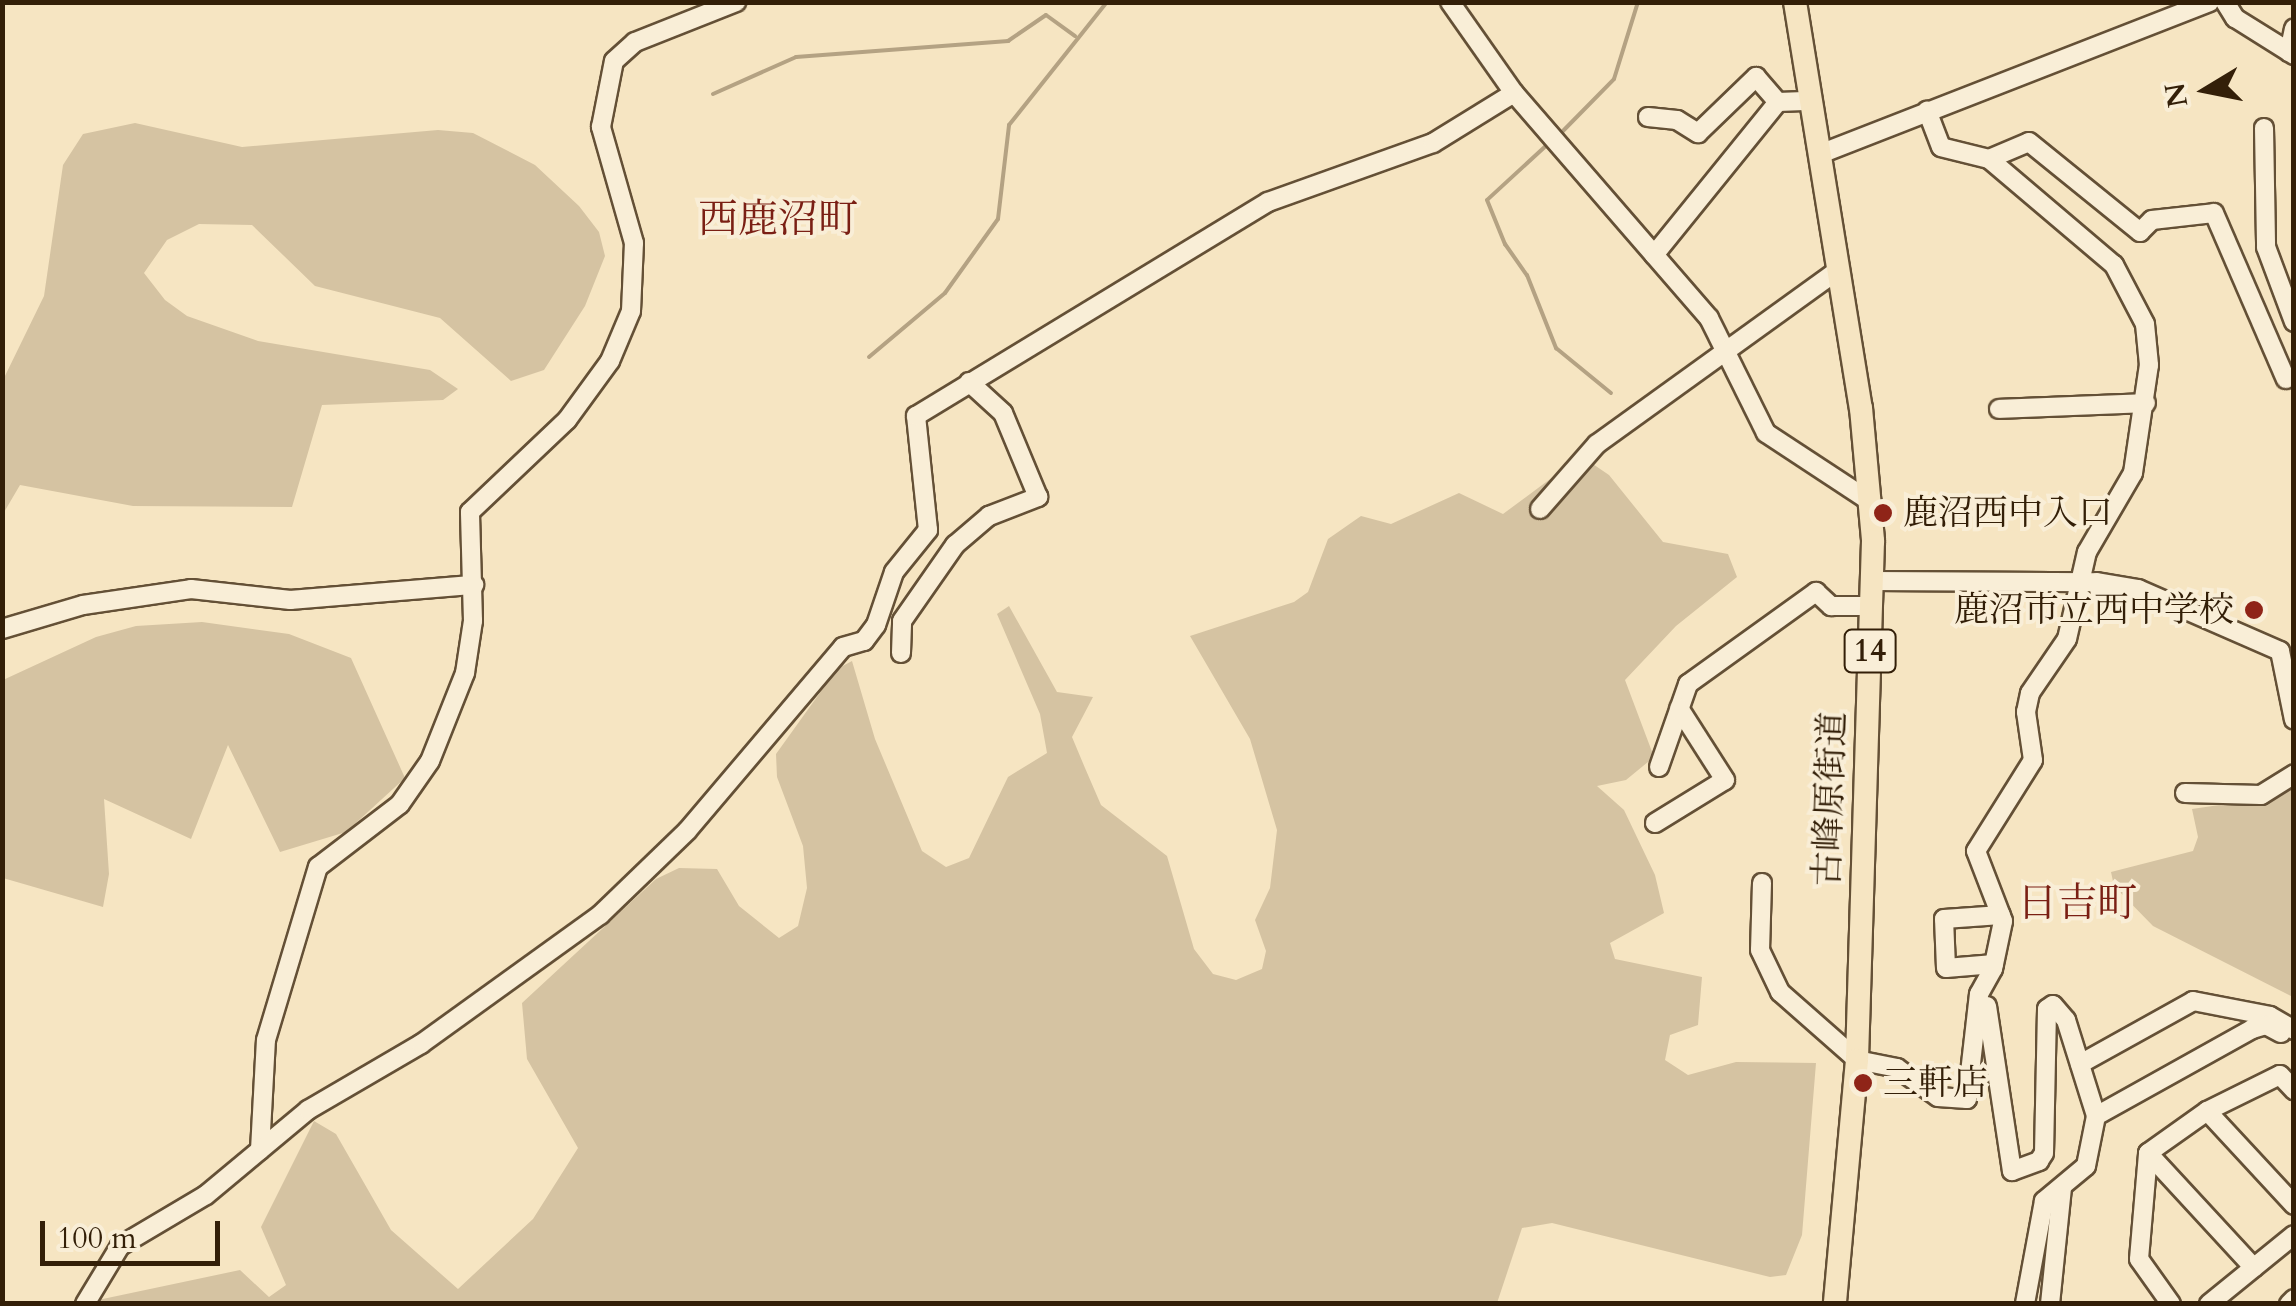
<!DOCTYPE html>
<meta charset="utf-8">
<style>
body{margin:0}
#map{position:relative;width:2296px;height:1306px;overflow:hidden;background:#f6e5c2;font-family:Cardo,"Noto Serif JP",serif}
div>[style]{position:absolute}
.green>*{inset:0;background:#d5c3a2}
.stream>*{height:4px;margin:-2px;padding:0 2px;transform-origin:2px;border-radius:2px;background:#b4a283}
.roads{filter:drop-shadow(2px 0 #645036) drop-shadow(-2px 0 #645036) drop-shadow(0 2px #645036) drop-shadow(0 -2px #645036)}
.minor>*{height:18px;margin:-9px;padding:0 9px;transform-origin:9px;border-radius:9px;background:#f9eed7}
.major>*{height:22px;margin:-11px;padding:0 11px;transform-origin:11px;border-radius:11px;background:#f6e5c2}
.dots>*{width:28px;height:28px;translate:-50% -50%;box-sizing:border-box;border:5px solid #f9eed7;border-radius:50%}
span{translate:-50% -50%;white-space:nowrap;text-align:center;line-height:1.15;-webkit-text-stroke:8px #f9eed7;paint-order:stroke}
.shield-label span{padding:2px 8px;background:#f9eed7;border:2px solid;border-radius:8px;-webkit-text-stroke-width:0}
.shield-label{font-size:32px;color:#331f08;font-weight:700}
.poi-label{font-size:35px;color:#331f08}
.left{translate:0 -50%;text-align:left}
.right{translate:-100% -50%;text-align:right}
.street-label{font-size:35px;color:#331f08}
.quarter-label{font-size:40px;color:#7a1f14}
.frame{position:absolute;inset:0;border:5px solid #331f08;pointer-events:none}
.north{position:absolute;left:2156px;top:40px;width:100px;height:100px;-webkit-text-stroke:8px #f9eed7;paint-order:stroke;rotate:260deg;font-size:28px;font-weight:700;line-height:40px;text-align:center;color:#331f08}
.north::after{content:'';display:block;margin:auto;width:35px;height:45px;background:#331f08;clip-path:polygon(50% 0,100% 100%,50% 72%,0 100%)}
.scale{position:absolute;left:40px;top:1221px;width:180px;height:45px;box-sizing:border-box;border:5px solid #331f08;border-top:0;padding-left:12px;font-size:30px;line-height:35px;white-space:nowrap;color:#331f08;-webkit-text-stroke:8px #f9eed7;paint-order:stroke}
</style>
<div id="map">
<div class="green">
<i style="clip-path:polygon(135px 123px,242px 147px,438px 130px,473px 133px,535px 165px,579px 206px,599px 232px,605px 256px,585px 306px,544px 370px,511px 381px,440px 318px,315px 286px,252px 225px,199px 224px,167px 240px,144px 273px,165px 300px,187px 316px,258px 341px,430px 370px,458px 389px,443px 400px,322px 405px,292px 507px,133px 506px,20px 485px,3px 514px,3px 380px,44px 296px,63px 165px,83px 134px)"></i>
<i style="clip-path:polygon(1581px 456px,1609px 475px,1663px 542px,1728px 554px,1737px 577px,1676px 626px,1625px 680px,1654px 757px,1626px 780px,1597px 786px,1624px 810px,1655px 875px,1664px 913px,1610px 943px,1615px 959px,1702px 977px,1698px 1025px,1670px 1035px,1665px 1060px,1688px 1075px,1736px 1062px,1816px 1063px,1802px 1235px,1786px 1275px,1770px 1277px,1552px 1223px,1522px 1228px,1497px 1303px,79px 1304px,240px 1270px,269px 1297px,286px 1285px,261px 1227px,314px 1121px,336px 1134px,391px 1230px,458px 1289px,533px 1219px,578px 1148px,527px 1059px,522px 1003px,656px 879px,679px 868px,717px 869px,739px 906px,779px 938px,798px 926px,807px 888px,803px 846px,777px 777px,776px 754px,837px 669px,852px 661px,875px 739px,922px 851px,946px 867px,969px 858px,1008px 777px,1047px 753px,1040px 714px,997px 614px,1009px 606px,1057px 692px,1093px 697px,1072px 737px,1085px 768px,1101px 805px,1167px 856px,1194px 949px,1213px 974px,1236px 980px,1262px 969px,1266px 951px,1255px 920px,1270px 888px,1277px 830px,1250px 739px,1190px 636px,1294px 602px,1308px 592px,1328px 539px,1361px 516px,1391px 524px,1459px 493px,1503px 514px)"></i>
<i style="clip-path:polygon(202px 622px,289px 634px,351px 658px,405px 778px,346px 832px,280px 852px,228px 745px,191px 839px,104px 799px,109px 874px,103px 907px,3px 878px,3px 680px,96px 637px,136px 626px)"></i>
<i style="clip-path:polygon(2293px 785px,2293px 997px,2153px 926px,2114px 886px,2111px 872px,2193px 851px,2198px 837px,2192px 809px,2267px 798px)"></i>
</div>
<div class="stream">
<i style="left:713px;top:94px;width:91px;rotate:-24deg"></i>
<i style="left:796px;top:57px;width:213px;rotate:-4.3deg"></i>
<i style="left:1008px;top:41px;width:46px;rotate:-34.4deg"></i>
<i style="left:1046px;top:15px;width:36px;rotate:36deg"></i>
<i style="left:1560px;top:134px;width:77px;rotate:-45.5deg"></i>
<i style="left:1614px;top:79px;width:81px;rotate:-72.7deg"></i>
<i style="left:1549px;top:143px;width:84px;rotate:137.4deg"></i>
<i style="left:1487px;top:200px;width:48px;rotate:67.8deg"></i>
<i style="left:1505px;top:244px;width:38px;rotate:55deg"></i>
<i style="left:1527px;top:275px;width:79px;rotate:68.3deg"></i>
<i style="left:1556px;top:348px;width:71px;rotate:39.3deg"></i>
<i style="left:869px;top:357px;width:99px;rotate:-40.1deg"></i>
<i style="left:945px;top:293px;width:91px;rotate:-54.4deg"></i>
<i style="left:998px;top:219px;width:95px;rotate:-83.3deg"></i>
<i style="left:1009px;top:125px;width:157px;rotate:-51.5deg"></i>
</div>
<div class="roads">
<div class="minor">
<i style="left:1450px;top:2px;width:111px;rotate:54.9deg"></i>
<i style="left:1514px;top:93px;width:298px;rotate:49.1deg"></i>
<i style="left:1709px;top:318px;width:128px;rotate:63.6deg"></i>
<i style="left:1766px;top:433px;width:126px;rotate:33.3deg"></i>
<i style="left:2225px;top:2px;width:19px;rotate:58deg"></i>
<i style="left:2235px;top:18px;width:70px;rotate:32.1deg"></i>
<i style="left:2289px;top:52px;width:24px;rotate:-78deg"></i>
<i style="left:1648px;top:117px;width:29px;rotate:6deg"></i>
<i style="left:1677px;top:120px;width:25px;rotate:32deg"></i>
<i style="left:1698px;top:133px;width:81px;rotate:-44deg"></i>
<i style="left:1756px;top:77px;width:33px;rotate:49deg"></i>
<i style="left:2264px;top:128px;width:119px;rotate:89deg"></i>
<i style="left:2266px;top:247px;width:80px;rotate:69.5deg"></i>
<i style="left:1820px;top:154px;width:418px;rotate:-21.3deg"></i>
<i style="left:1989px;top:159px;width:43px;rotate:-23deg"></i>
<i style="left:2029px;top:142px;width:143px;rotate:39deg"></i>
<i style="left:2140px;top:232px;width:17px;rotate:-45deg"></i>
<i style="left:2152px;top:220px;width:62px;rotate:-6.4deg"></i>
<i style="left:2214px;top:213px;width:181px;rotate:66.6deg"></i>
<i style="left:1654px;top:255px;width:197px;rotate:-51deg"></i>
<i style="left:1778px;top:102px;width:33px;rotate:-2deg"></i>
<i style="left:1999px;top:409px;width:147px;rotate:-2.3deg"></i>
<i style="left:1540px;top:509px;width:86px;rotate:-48.8deg"></i>
<i style="left:1597px;top:444px;width:297px;rotate:-35.8deg"></i>
<i style="left:1873px;top:581px;width:224px;rotate:0.3deg"></i>
<i style="left:2097px;top:582px;width:42px;rotate:9.7deg"></i>
<i style="left:2138px;top:589px;width:155px;rotate:23.6deg"></i>
<i style="left:2280px;top:651px;width:70px;rotate:78.5deg"></i>
<i style="left:2px;top:629px;width:84px;rotate:-16.5deg"></i>
<i style="left:83px;top:605px;width:109px;rotate:-8.4deg"></i>
<i style="left:191px;top:589px;width:100px;rotate:6.3deg"></i>
<i style="left:290px;top:600px;width:185px;rotate:-4.7deg"></i>
<i style="left:901px;top:653px;width:32px;rotate:-88deg"></i>
<i style="left:902px;top:621px;width:93px;rotate:-55.1deg"></i>
<i style="left:955px;top:545px;width:45px;rotate:-40.5deg"></i>
<i style="left:989px;top:516px;width:53px;rotate:-21.2deg"></i>
<i style="left:1038px;top:497px;width:91px;rotate:-112.6deg"></i>
<i style="left:1003px;top:413px;width:46px;rotate:-137.6deg"></i>
<i style="left:1659px;top:767px;width:88px;rotate:-70.7deg"></i>
<i style="left:1688px;top:684px;width:158px;rotate:-35.7deg"></i>
<i style="left:1816px;top:592px;width:21px;rotate:43deg"></i>
<i style="left:1831px;top:606px;width:41px"></i>
<i style="left:2185px;top:793px;width:76px;rotate:1.5deg"></i>
<i style="left:2261px;top:795px;width:39px;rotate:-32deg"></i>
<i style="left:1655px;top:823px;width:82px;rotate:-31.6deg"></i>
<i style="left:1725px;top:780px;width:85px;rotate:-122.6deg"></i>
<i style="left:1762px;top:883px;width:67px;rotate:91.7deg"></i>
<i style="left:1760px;top:950px;width:47px;rotate:64.5deg"></i>
<i style="left:1780px;top:992px;width:103px;rotate:41.4deg"></i>
<i style="left:1857px;top:1060px;width:41px;rotate:11.3deg"></i>
<i style="left:1897px;top:1068px;width:50px;rotate:35.3deg"></i>
<i style="left:1938px;top:1097px;width:29px;rotate:4deg"></i>
<i style="left:1967px;top:1099px;width:106px;rotate:-83.5deg"></i>
<i style="left:1979px;top:994px;width:29px;rotate:-61deg"></i>
<i style="left:1993px;top:969px;width:49px;rotate:-78.2deg"></i>
<i style="left:2003px;top:921px;width:75px;rotate:-111.1deg"></i>
<i style="left:1976px;top:851px;width:107px;rotate:-57.9deg"></i>
<i style="left:2033px;top:760px;width:49px;rotate:-98.3deg"></i>
<i style="left:2026px;top:712px;width:19px;rotate:-78deg"></i>
<i style="left:2030px;top:693px;width:65px;rotate:-55.6deg"></i>
<i style="left:2067px;top:639px;width:89px;rotate:-77.1deg"></i>
<i style="left:2087px;top:552px;width:91px;rotate:-59.8deg"></i>
<i style="left:2133px;top:473px;width:109px;rotate:-81.6deg"></i>
<i style="left:2149px;top:365px;width:41px;rotate:-95.6deg"></i>
<i style="left:2145px;top:324px;width:67px;rotate:-117.7deg"></i>
<i style="left:2114px;top:265px;width:164px;rotate:-139.7deg"></i>
<i style="left:1989px;top:159px;width:49px;rotate:-166deg"></i>
<i style="left:1941px;top:147px;width:39px;rotate:-111deg"></i>
<i style="left:1994px;top:964px;width:48px;rotate:175.2deg"></i>
<i style="left:1946px;top:968px;width:49px;rotate:-92.3deg"></i>
<i style="left:1944px;top:919px;width:57px;rotate:-4deg"></i>
<i style="left:1987px;top:1006px;width:167px;rotate:81.4deg"></i>
<i style="left:2012px;top:1171px;width:29px;rotate:-20deg"></i>
<i style="left:2039px;top:1161px;width:9px;rotate:-58deg"></i>
<i style="left:2044px;top:1153px;width:144px;rotate:-88.8deg"></i>
<i style="left:2047px;top:1009px;width:7px;rotate:-34deg"></i>
<i style="left:2053px;top:1005px;width:20px;rotate:49deg"></i>
<i style="left:2066px;top:1020px;width:101px;rotate:72.6deg"></i>
<i style="left:2096px;top:1116px;width:51px;rotate:101.3deg"></i>
<i style="left:2086px;top:1166px;width:55px;rotate:140.2deg"></i>
<i style="left:2044px;top:1201px;width:105px;rotate:100.5deg"></i>
<i style="left:2080px;top:1064px;width:129px;rotate:-29.1deg"></i>
<i style="left:2193px;top:1001px;width:78px;rotate:11deg"></i>
<i style="left:2270px;top:1016px;width:28px;rotate:30deg"></i>
<i style="left:2207px;top:1111px;width:128px;rotate:47.2deg"></i>
<i style="left:2096px;top:1116px;width:179px;rotate:-29.1deg"></i>
<i style="left:2252px;top:1029px;width:15px;rotate:-16deg"></i>
<i style="left:2266px;top:1025px;width:17px;rotate:28deg"></i>
<i style="left:260px;top:1150px;width:110px;rotate:-86.9deg"></i>
<i style="left:266px;top:1040px;width:181px;rotate:-73.3deg"></i>
<i style="left:318px;top:867px;width:103px;rotate:-37.5deg"></i>
<i style="left:400px;top:804px;width:52px;rotate:-55.1deg"></i>
<i style="left:430px;top:761px;width:95px;rotate:-68.3deg"></i>
<i style="left:465px;top:673px;width:53px;rotate:-81.3deg"></i>
<i style="left:473px;top:621px;width:109px;rotate:-91.6deg"></i>
<i style="left:470px;top:512px;width:134px;rotate:-43.5deg"></i>
<i style="left:567px;top:420px;width:73px;rotate:-53.9deg"></i>
<i style="left:610px;top:361px;width:54px;rotate:-67.2deg"></i>
<i style="left:631px;top:311px;width:68px;rotate:-87.5deg"></i>
<i style="left:634px;top:243px;width:121px;rotate:-105.9deg"></i>
<i style="left:601px;top:127px;width:67px;rotate:-78.9deg"></i>
<i style="left:614px;top:61px;width:28px;rotate:-42deg"></i>
<i style="left:635px;top:42px;width:109px;rotate:-21.6deg"></i>
<i style="left:2148px;top:1153px;width:156px;rotate:47.3deg"></i>
<i style="left:85px;top:1304px;width:68px;rotate:-58.9deg"></i>
<i style="left:120px;top:1246px;width:100px;rotate:-30.7deg"></i>
<i style="left:206px;top:1195px;width:133px;rotate:-39.8deg"></i>
<i style="left:308px;top:1110px;width:131px;rotate:-30.3deg"></i>
<i style="left:421px;top:1044px;width:221px;rotate:-35.8deg"></i>
<i style="left:600px;top:915px;width:121px;rotate:-44deg"></i>
<i style="left:687px;top:831px;width:241px;rotate:-49.7deg"></i>
<i style="left:843px;top:647px;width:22px;rotate:-16deg"></i>
<i style="left:864px;top:641px;width:20px;rotate:-53deg"></i>
<i style="left:876px;top:625px;width:56px;rotate:-71.2deg"></i>
<i style="left:894px;top:572px;width:54px;rotate:-51deg"></i>
<i style="left:928px;top:530px;width:115px;rotate:-96deg"></i>
<i style="left:916px;top:416px;width:412px;rotate:-31.3deg"></i>
<i style="left:1268px;top:202px;width:175px;rotate:-19.7deg"></i>
<i style="left:1433px;top:143px;width:95px;rotate:-31.7deg"></i>
<i style="left:2050px;top:1304px;width:117px;rotate:-84.1deg"></i>
<i style="left:2171px;top:1304px;width:55px;rotate:-125.4deg"></i>
<i style="left:2139px;top:1259px;width:106px;rotate:-85.1deg"></i>
<i style="left:2148px;top:1153px;width:72px;rotate:-35.4deg"></i>
<i style="left:2207px;top:1111px;width:81px;rotate:-26.3deg"></i>
<i style="left:2280px;top:1075px;width:21px;rotate:47deg"></i>
<i style="left:2209px;top:1304px;width:109px;rotate:-39.1deg"></i>
<i style="left:2289px;top:1304px;width:7px;rotate:-45deg"></i>
</div>
<div class="major">
<i style="left:1795px;top:2px;width:411px;rotate:80.8deg"></i>
<i style="left:1861px;top:408px;width:134px;rotate:84.8deg"></i>
<i style="left:1873px;top:541px;width:519px;rotate:91.77deg"></i>
<i style="left:1857px;top:1060px;width:245px;rotate:95.2deg"></i>
</div>
</div>
<div class="dots">
<i style="left:1883px;top:513px;background:#8f2418"></i>
<i style="left:2254px;top:610px;background:#8f2418"></i>
<i style="left:1863px;top:1083px;background:#8f2418"></i>
</div>
<div class="shield-label">
<span style="left:1870px;top:651px">14</span>
</div>
<div class="poi-label">
<span class="left" style="left:1903px;top:513px">鹿沼西中入口</span>
<span class="right" style="left:2234px;top:610px">鹿沼市立西中学校</span>
<span class="left" style="left:1883px;top:1083px">三軒店</span>
</div>
<div class="street-label">
<span style="left:1830px;top:799px;rotate:-88deg">古峰原街道</span>
</div>
<div class="quarter-label">
<span style="left:778px;top:220px">西鹿沼町</span>
<span style="left:2077px;top:904px">日吉町</span>
</div>
<div class="frame"></div>
<div class="north">N</div>
<div class="scale">100 m</div>
</div>
